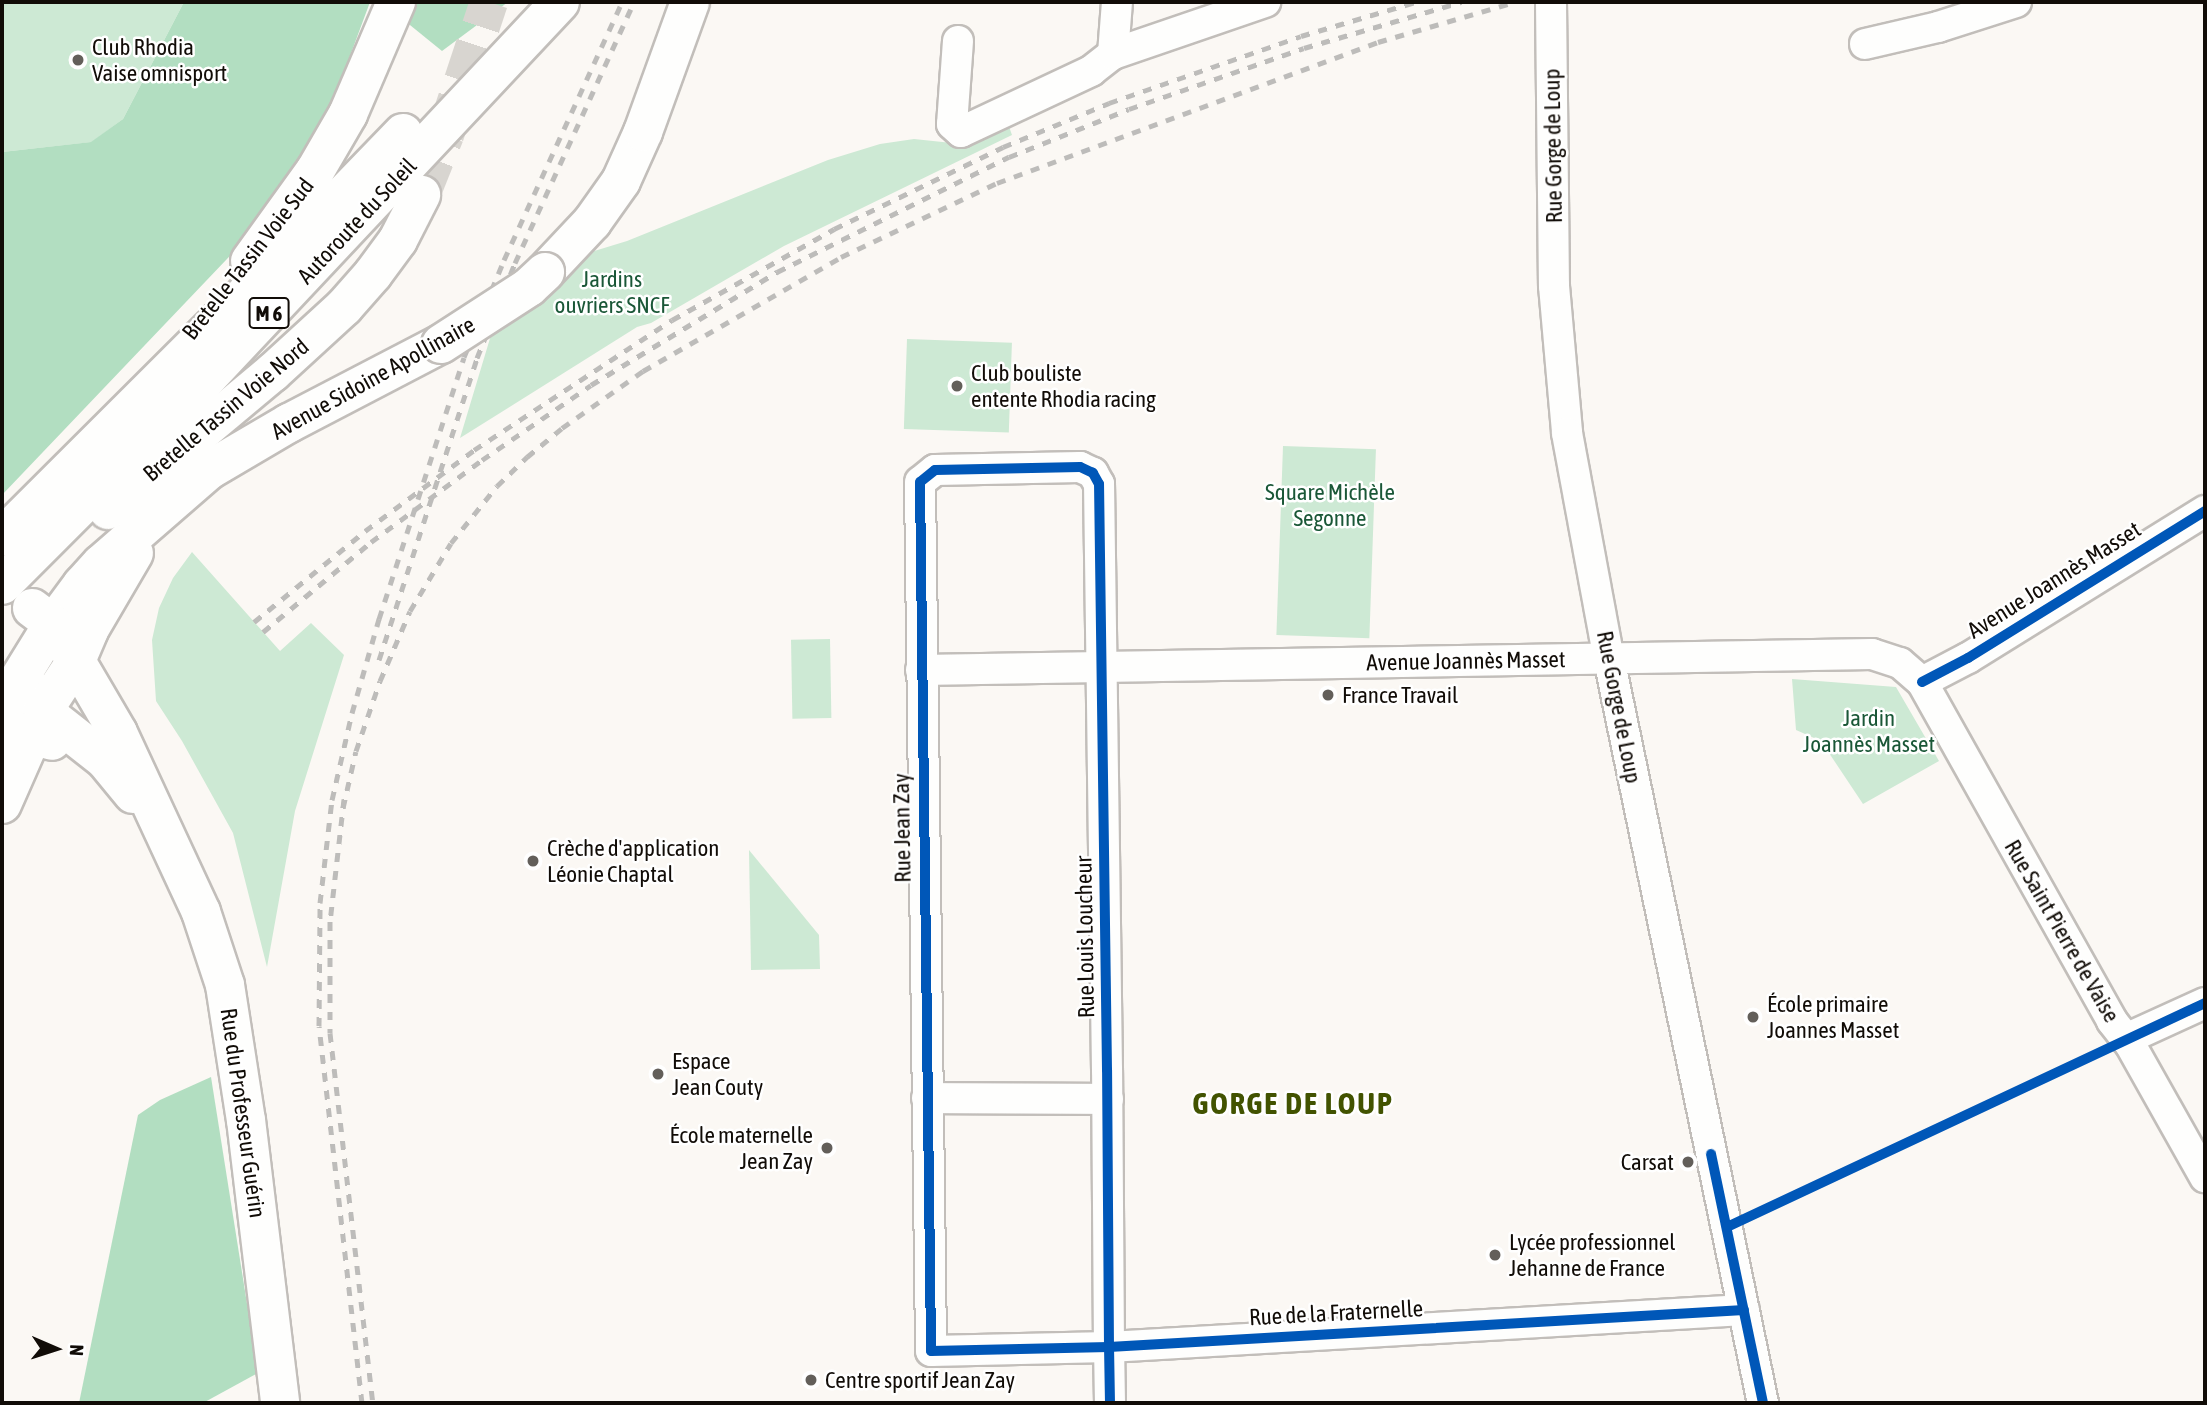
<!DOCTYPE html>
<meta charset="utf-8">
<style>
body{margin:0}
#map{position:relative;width:2207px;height:1405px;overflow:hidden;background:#fbf8f4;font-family:"Asap Condensed",sans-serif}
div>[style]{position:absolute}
.green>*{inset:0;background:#cde9d4;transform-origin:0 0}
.forest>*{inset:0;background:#b2dec1}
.major-tunnel>*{height:38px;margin-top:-19px;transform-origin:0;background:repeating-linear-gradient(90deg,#d8d5d0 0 38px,transparent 0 57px)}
.roads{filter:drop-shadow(2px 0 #c2beba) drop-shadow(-2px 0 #c2beba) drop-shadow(0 2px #c2beba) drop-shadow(0 -2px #c2beba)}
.minor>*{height:30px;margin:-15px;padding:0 15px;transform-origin:15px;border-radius:15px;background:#fefefd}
.major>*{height:38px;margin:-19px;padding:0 19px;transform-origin:19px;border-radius:19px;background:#fefefd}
.highway>*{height:38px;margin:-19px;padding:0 19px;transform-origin:19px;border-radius:19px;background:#fefefd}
.rail>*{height:5px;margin-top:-2.5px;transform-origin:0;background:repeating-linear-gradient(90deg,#bdbcba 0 9px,transparent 0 18px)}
.bridges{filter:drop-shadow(2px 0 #c2beba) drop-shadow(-2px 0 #c2beba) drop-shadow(0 2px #c2beba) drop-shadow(0 -2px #c2beba)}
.major-bridge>*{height:38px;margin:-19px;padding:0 19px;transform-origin:19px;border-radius:19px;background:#fefefd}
.cycleway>*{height:10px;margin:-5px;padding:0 5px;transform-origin:5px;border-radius:5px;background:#0057b8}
.dots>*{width:19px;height:19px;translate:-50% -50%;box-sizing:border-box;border:4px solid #fff;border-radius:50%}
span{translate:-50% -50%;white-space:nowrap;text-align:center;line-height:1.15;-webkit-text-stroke:5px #fff;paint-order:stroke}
.shield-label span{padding:2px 5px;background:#fff;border:2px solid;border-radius:5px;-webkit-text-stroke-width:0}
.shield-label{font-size:21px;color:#110c07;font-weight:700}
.poi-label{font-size:23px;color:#110c07}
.left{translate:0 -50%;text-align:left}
.right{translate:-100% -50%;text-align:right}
.street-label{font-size:23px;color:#110c07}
.park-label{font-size:23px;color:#1a5737}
.district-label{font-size:30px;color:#425301;font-weight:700;letter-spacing:2px}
.frame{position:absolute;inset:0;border:4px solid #110c07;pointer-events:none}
.north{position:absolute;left:21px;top:1314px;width:70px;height:70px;-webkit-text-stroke:5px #fff;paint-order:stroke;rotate:93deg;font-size:19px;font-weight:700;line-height:28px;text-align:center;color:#110c07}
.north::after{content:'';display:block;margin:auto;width:24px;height:32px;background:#110c07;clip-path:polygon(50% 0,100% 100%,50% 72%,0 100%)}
</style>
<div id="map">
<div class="green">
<i style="clip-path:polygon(2px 2px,184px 2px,123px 119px,92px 142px,2px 152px)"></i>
<i style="clip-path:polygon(1006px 118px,1012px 135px,784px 246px,651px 323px,637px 327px,460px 438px,491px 335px,532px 307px,591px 252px,627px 241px,828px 160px,880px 144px,914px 139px,952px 143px)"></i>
<i style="left:907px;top:339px;width:105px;height:90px;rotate:2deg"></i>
<i style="left:1283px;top:446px;width:93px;height:189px;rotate:2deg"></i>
<i style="clip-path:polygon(192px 552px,280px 651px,311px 623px,344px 655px,295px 811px,267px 967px,233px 833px,182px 741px,156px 701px,152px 640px,159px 608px,173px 578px)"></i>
<i style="left:830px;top:639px;width:79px;height:39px;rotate:89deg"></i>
<i style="clip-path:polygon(1792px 679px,1896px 687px,1939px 761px,1863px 804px,1821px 741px,1796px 730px)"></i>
<i style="clip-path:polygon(749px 850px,819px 935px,820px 969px,751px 970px)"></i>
</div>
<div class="forest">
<i style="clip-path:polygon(184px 2px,370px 2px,340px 83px,298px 167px,267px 217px,2px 495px,2px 152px,91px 142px,123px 119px)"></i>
<i style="clip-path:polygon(412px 2px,508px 2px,442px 51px,405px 21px)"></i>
<i style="clip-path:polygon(211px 1077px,258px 1373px,203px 1403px,79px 1403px,138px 1115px,160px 1100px)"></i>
</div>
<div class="major-tunnel">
<i style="left:421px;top:195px;width:65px;rotate:-68.2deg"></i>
<i style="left:445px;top:135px;width:140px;rotate:-71.7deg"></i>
</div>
<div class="roads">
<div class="minor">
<i style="left:1551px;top:2px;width:284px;rotate:89.4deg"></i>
<i style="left:1554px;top:286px;width:148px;rotate:84.9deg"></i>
<i style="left:1567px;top:433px;width:230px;rotate:79.5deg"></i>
<i style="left:1609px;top:659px;width:760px;rotate:78.31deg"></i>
<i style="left:958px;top:41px;width:83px;rotate:94.1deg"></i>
<i style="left:952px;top:124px;width:12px;rotate:42deg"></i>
<i style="left:961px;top:132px;width:144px;rotate:-25.1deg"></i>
<i style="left:1091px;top:71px;width:28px;rotate:-38deg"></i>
<i style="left:1113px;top:54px;width:161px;rotate:-18.9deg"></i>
<i style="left:1865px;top:44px;width:75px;rotate:-13.1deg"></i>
<i style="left:1938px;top:27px;width:82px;rotate:-17.8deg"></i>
<i style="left:1113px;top:54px;width:52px;rotate:-85.6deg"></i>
<i style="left:921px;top:670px;width:951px;rotate:-0.96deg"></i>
<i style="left:1872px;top:654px;width:29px;rotate:18deg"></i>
<i style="left:1900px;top:663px;width:29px;rotate:41deg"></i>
<i style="left:1922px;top:682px;width:389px;rotate:60.7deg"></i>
<i style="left:2112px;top:1021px;width:29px;rotate:52deg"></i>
<i style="left:2130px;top:1044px;width:153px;rotate:60.6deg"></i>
<i style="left:1922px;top:682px;width:52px;rotate:-27.6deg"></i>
<i style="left:1968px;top:658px;width:279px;rotate:-31.8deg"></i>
<i style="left:2126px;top:1039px;width:87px;rotate:-24.5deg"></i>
<i style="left:927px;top:1098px;width:181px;rotate:0.3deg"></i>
<i style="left:1110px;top:1403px;width:56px;rotate:-91deg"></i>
<i style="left:1109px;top:1347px;width:277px;rotate:-90.4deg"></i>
<i style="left:1107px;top:1070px;width:586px;rotate:-90.78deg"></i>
<i style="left:1099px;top:484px;width:13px;rotate:-119deg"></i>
<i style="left:1093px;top:473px;width:14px;rotate:-155deg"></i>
<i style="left:1080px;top:467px;width:145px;rotate:178.8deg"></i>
<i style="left:935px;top:470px;width:19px;rotate:141deg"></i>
<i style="left:920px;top:482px;width:869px;rotate:89.27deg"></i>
<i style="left:931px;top:1351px;width:178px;rotate:-1.3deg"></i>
<i style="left:1109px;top:1347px;width:636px;rotate:-3.33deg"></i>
</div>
<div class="major">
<i style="left:545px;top:272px;width:69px;rotate:-46.8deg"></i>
<i style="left:592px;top:222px;width:50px;rotate:-54.7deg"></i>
<i style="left:621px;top:181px;width:54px;rotate:-65.8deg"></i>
<i style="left:643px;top:132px;width:138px;rotate:-70.1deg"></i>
<i style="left:373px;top:274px;width:42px;rotate:-53.7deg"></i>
<i style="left:398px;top:240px;width:51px;rotate:-62.9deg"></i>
<i style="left:76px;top:661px;width:83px;rotate:59.7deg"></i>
<i style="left:118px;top:733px;width:197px;rotate:65.1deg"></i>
<i style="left:201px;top:912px;width:77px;rotate:71.8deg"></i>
<i style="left:225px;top:985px;width:137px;rotate:81.2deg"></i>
<i style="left:246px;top:1120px;width:285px;rotate:83.1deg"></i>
<i style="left:30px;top:688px;width:26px;rotate:61deg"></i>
<i style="left:43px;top:711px;width:79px;rotate:38.3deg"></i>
<i style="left:105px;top:760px;width:44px;rotate:50.5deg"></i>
<i style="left:2px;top:713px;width:14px;rotate:-73deg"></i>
<i style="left:6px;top:700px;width:89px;rotate:-58.3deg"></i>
<i style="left:53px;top:624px;width:49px;rotate:-53.4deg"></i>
<i style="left:82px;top:585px;width:28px;rotate:-48deg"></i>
<i style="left:101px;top:564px;width:143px;rotate:-41deg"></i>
<i style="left:209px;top:470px;width:93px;rotate:-30.4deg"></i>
<i style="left:289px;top:423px;width:171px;rotate:-27.5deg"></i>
<i style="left:2px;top:804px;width:102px;rotate:-66.2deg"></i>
<i style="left:43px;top:711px;width:60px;rotate:-56.6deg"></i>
<i style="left:76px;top:661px;width:34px;rotate:-67deg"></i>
<i style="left:89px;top:630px;width:89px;rotate:-59.7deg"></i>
</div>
<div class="highway">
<i style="left:250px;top:261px;width:111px;rotate:-54.2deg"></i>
<i style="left:315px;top:171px;width:66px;rotate:-59.9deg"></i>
<i style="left:348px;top:114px;width:122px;rotate:-66.8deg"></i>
<i style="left:108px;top:510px;width:214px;rotate:-39.9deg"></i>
<i style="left:272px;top:373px;width:98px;rotate:-42.5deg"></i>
<i style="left:344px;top:307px;width:44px;rotate:-48.7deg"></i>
<i style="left:2px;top:537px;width:409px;rotate:-44.9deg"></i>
<i style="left:292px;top:248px;width:160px;rotate:-46deg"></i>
<i style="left:2px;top:585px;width:249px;rotate:-45deg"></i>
<i style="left:178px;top:409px;width:558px;rotate:-46.81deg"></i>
<i style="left:32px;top:608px;width:26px;rotate:37deg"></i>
<i style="left:53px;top:624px;width:44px;rotate:58.1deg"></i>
<i style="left:2px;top:734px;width:19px;rotate:-6deg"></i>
<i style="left:21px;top:732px;width:32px;rotate:16deg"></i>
</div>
</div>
<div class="rail">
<i style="left:254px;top:622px;width:144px;rotate:-39.3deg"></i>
<i style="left:365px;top:531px;width:136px;rotate:-36.6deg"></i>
<i style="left:474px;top:450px;width:237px;rotate:-33.3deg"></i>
<i style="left:672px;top:320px;width:186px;rotate:-29.3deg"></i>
<i style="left:834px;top:229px;width:188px;rotate:-25.9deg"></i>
<i style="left:1003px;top:147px;width:115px;rotate:-22.5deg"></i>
<i style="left:1109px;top:103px;width:203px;rotate:-19.2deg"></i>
<i style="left:1301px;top:36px;width:120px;rotate:-16.5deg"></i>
<i style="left:263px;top:632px;width:141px;rotate:-39.8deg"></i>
<i style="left:371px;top:542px;width:138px;rotate:-36.5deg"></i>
<i style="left:482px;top:460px;width:132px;rotate:-34.5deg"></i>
<i style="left:591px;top:385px;width:218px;rotate:-31.3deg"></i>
<i style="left:777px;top:272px;width:259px;rotate:-26.4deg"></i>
<i style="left:1009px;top:157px;width:129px;rotate:-21.8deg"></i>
<i style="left:1129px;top:109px;width:185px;rotate:-19.2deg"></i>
<i style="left:1304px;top:48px;width:164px;rotate:-16.3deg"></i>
<i style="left:379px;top:660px;width:318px;rotate:-72deg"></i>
<i style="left:477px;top:358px;width:102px;rotate:-68.2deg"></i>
<i style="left:515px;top:263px;width:287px;rotate:-65.5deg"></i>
<i style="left:344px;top:799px;width:123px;rotate:96.5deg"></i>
<i style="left:330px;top:921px;width:112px;rotate:90deg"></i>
<i style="left:330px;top:1033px;width:372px;rotate:83.4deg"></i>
<i style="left:343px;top:808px;width:58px;rotate:-77.2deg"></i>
<i style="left:356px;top:751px;width:74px;rotate:-71.1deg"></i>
<i style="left:380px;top:681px;width:76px;rotate:-66.8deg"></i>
<i style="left:410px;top:611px;width:79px;rotate:-58.9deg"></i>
<i style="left:451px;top:543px;width:73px;rotate:-51.1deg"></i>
<i style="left:497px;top:486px;width:42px;rotate:-44deg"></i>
<i style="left:527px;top:457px;width:45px;rotate:-39.6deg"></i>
<i style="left:562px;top:428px;width:99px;rotate:-35.1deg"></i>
<i style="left:643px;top:371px;width:228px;rotate:-29.9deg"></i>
<i style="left:841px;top:257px;width:173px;rotate:-25.4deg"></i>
<i style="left:997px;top:183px;width:406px;rotate:-20.3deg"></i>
<i style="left:1378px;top:42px;width:143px;rotate:-16.3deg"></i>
<i style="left:362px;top:1403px;width:379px;rotate:-96.5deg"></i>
<i style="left:319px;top:1026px;width:123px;rotate:-89.5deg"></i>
<i style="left:320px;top:903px;width:104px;rotate:-83.4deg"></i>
<i style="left:332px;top:800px;width:89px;rotate:-77.1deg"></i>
<i style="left:352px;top:713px;width:98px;rotate:-74deg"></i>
<i style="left:379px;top:619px;width:275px;rotate:-72deg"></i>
<i style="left:464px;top:357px;width:105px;rotate:-67.6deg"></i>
<i style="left:504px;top:260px;width:284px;rotate:-65.4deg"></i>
</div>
<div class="bridges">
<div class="major-bridge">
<i style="left:441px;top:344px;width:105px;rotate:-32.9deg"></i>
<i style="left:529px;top:287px;width:22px;rotate:-43deg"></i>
</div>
</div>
<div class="cycleway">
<i style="left:1922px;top:682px;width:52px;rotate:-27.6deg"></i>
<i style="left:1968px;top:658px;width:279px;rotate:-31.8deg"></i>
<i style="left:1711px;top:1154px;width:254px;rotate:78.2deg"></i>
<i style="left:1727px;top:1227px;width:528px;rotate:-25.11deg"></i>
<i style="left:1110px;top:1403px;width:56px;rotate:-91deg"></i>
<i style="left:1109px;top:1347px;width:277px;rotate:-90.4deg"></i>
<i style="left:1107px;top:1070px;width:586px;rotate:-90.78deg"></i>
<i style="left:1099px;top:484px;width:13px;rotate:-119deg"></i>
<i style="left:1093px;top:473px;width:14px;rotate:-155deg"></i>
<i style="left:1080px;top:467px;width:145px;rotate:178.8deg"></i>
<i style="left:935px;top:470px;width:19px;rotate:141deg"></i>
<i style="left:920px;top:482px;width:869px;rotate:89.27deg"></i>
<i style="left:931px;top:1351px;width:178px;rotate:-1.3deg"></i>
<i style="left:1109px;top:1347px;width:636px;rotate:-3.33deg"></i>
</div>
<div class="dots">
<i style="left:78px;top:60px;background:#635f5a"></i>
<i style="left:957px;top:386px;background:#635f5a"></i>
<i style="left:1328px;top:695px;background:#635f5a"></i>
<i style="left:533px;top:861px;background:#635f5a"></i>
<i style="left:1753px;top:1017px;background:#635f5a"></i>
<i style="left:658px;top:1074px;background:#635f5a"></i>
<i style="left:827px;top:1148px;background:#635f5a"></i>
<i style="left:1688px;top:1162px;background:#635f5a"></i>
<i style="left:1495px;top:1255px;background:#635f5a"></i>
<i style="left:811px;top:1380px;background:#635f5a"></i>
</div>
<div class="shield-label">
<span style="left:269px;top:313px">M 6</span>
</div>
<div class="poi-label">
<span class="left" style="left:92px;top:60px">Club Rhodia<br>Vaise omnisport</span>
<span class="left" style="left:971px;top:386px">Club bouliste<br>entente Rhodia racing</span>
<span class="left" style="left:1342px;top:695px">France Travail</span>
<span class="left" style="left:547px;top:861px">Crèche d'application<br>Léonie Chaptal</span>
<span class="left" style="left:1767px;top:1017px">École primaire<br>Joannes Masset</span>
<span class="left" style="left:672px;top:1074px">Espace<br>Jean Couty</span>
<span class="right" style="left:813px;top:1148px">École maternelle<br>Jean Zay</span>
<span class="right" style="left:1674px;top:1162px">Carsat</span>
<span class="left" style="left:1509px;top:1255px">Lycée professionnel<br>Jehanne de France</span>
<span class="left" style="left:825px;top:1380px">Centre sportif Jean Zay</span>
</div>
<div class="street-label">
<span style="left:1553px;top:146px;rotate:-91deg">Rue Gorge de Loup</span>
<span style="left:357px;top:221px;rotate:-47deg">Autoroute du Soleil</span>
<span style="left:248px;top:259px;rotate:-52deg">Bretelle Tassin Voie Sud</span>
<span style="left:373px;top:378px;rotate:-29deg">Avenue Sidoine Apollinaire</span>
<span style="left:226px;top:410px;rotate:-40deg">Bretelle Tassin Voie Nord</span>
<span style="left:2054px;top:580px;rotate:-32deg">Avenue Joannès Masset</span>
<span style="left:1466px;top:661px;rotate:-1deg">Avenue Joannès Masset</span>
<span style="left:1619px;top:707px;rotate:79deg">Rue Gorge de Loup</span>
<span style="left:902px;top:828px;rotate:-91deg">Rue Jean Zay</span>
<span style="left:2062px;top:931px;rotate:60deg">Rue Saint Pierre de Vaise</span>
<span style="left:1085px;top:937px;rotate:-91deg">Rue Louis Loucheur</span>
<span style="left:243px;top:1113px;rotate:82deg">Rue du Professeur Guérin</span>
<span style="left:1336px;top:1313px;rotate:-3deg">Rue de la Fraternelle</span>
</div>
<div class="park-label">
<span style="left:612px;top:292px">Jardins<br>ouvriers SNCF</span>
<span style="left:1330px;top:505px">Square Michèle<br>Segonne</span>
<span style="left:1869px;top:731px">Jardin<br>Joannès Masset</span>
</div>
<div class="district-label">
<span style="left:1293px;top:1103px">GORGE DE LOUP</span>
</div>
<div class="frame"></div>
<div class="north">N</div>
</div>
